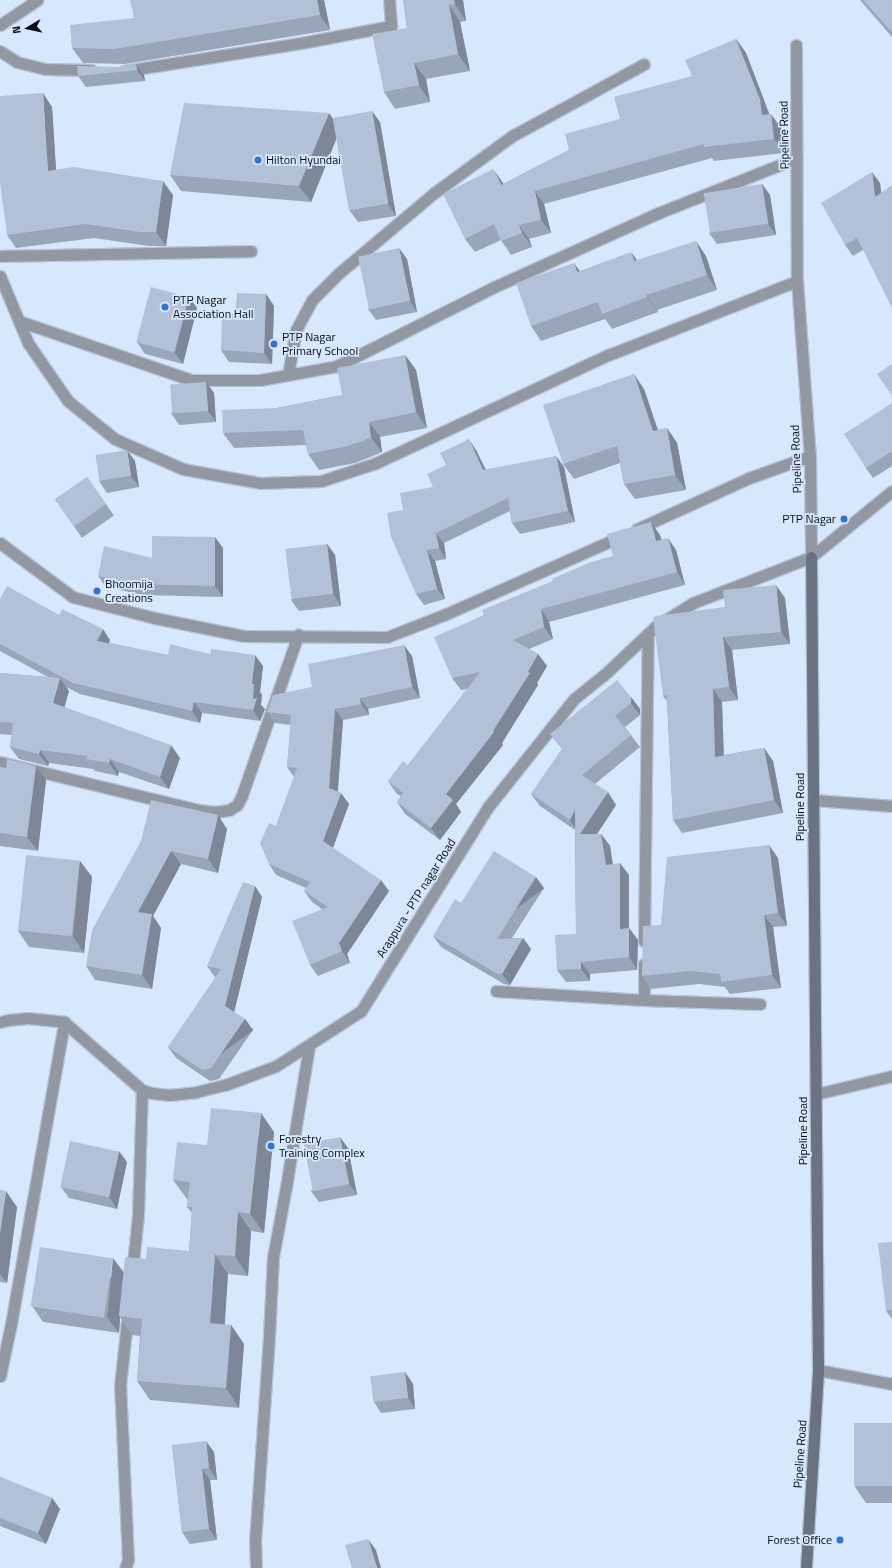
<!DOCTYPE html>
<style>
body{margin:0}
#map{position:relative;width:892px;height:1568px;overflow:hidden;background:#d7e7fe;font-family:"Titillium Web",sans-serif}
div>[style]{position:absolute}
.roads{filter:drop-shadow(1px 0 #b6c4d9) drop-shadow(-1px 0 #b6c4d9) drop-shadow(0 1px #b6c4d9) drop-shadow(0 -1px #b6c4d9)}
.service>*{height:11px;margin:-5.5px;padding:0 5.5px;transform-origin:5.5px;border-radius:5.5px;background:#9198a2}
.minor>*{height:11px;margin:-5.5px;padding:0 5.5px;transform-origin:5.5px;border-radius:5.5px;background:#9198a2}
.tertiary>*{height:11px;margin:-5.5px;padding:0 5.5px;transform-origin:5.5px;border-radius:5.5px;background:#9198a2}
.secondary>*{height:11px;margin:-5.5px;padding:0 5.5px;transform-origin:5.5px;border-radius:5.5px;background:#697381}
.wall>*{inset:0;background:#99a6ba;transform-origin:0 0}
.shaded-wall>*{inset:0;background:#7d8797;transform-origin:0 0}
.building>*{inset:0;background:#b2c1d8;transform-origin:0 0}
.dots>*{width:11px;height:11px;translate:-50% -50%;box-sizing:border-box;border:2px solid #d7e7fe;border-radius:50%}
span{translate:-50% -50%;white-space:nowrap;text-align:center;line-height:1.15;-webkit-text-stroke:3.5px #d7e7fe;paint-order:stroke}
.street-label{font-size:12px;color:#080c14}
.poi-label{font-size:12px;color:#080c14}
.left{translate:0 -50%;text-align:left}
.right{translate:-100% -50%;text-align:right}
.north{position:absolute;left:8px;top:8px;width:40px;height:40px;-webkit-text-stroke:3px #d7e7fe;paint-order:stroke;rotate:261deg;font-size:11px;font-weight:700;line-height:16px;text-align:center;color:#080c14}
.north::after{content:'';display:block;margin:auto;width:14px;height:18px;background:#080c14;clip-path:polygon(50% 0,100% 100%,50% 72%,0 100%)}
</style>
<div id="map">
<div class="roads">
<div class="service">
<i style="left:818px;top:1370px;width:75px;rotate:10.7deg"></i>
</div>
<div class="minor">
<i style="left:0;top:25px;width:45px;rotate:-34deg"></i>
<i style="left:796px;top:45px;width:236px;rotate:89.8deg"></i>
<i style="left:797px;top:281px;width:175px;rotate:85.8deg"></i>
<i style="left:810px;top:456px;width:101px;rotate:89.4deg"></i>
<i style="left:0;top:51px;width:20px;rotate:33deg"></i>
<i style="left:17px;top:62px;width:29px;rotate:14deg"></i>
<i style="left:45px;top:69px;width:46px;rotate:1.2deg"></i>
<i style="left:124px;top:71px;width:179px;rotate:-9deg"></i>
<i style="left:301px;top:43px;width:92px;rotate:-10.7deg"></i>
<i style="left:391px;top:26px;width:26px;rotate:-94deg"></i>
<i style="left:0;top:256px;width:251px;rotate:-1.1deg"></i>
<i style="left:0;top:276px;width:73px;rotate:67.3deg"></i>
<i style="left:28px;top:343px;width:70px;rotate:55.4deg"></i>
<i style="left:68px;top:401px;width:60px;rotate:39deg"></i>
<i style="left:115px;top:439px;width:74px;rotate:23.8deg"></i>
<i style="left:183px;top:469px;width:78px;rotate:10.3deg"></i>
<i style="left:260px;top:483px;width:61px;rotate:-1.9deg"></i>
<i style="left:321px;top:481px;width:58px;rotate:-18.1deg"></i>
<i style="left:376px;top:463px;width:256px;rotate:-25deg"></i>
<i style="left:608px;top:355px;width:203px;rotate:-21.4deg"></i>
<i style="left:19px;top:321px;width:182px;rotate:18.9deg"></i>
<i style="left:191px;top:380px;width:69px"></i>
<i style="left:260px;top:380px;width:78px;rotate:-10.3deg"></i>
<i style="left:337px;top:366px;width:176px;rotate:-26.7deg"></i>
<i style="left:494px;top:287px;width:180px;rotate:-24.3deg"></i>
<i style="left:658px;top:213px;width:149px;rotate:-21.6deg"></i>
<i style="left:288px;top:375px;width:46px;rotate:-79.9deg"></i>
<i style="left:296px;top:330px;width:34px;rotate:-62deg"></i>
<i style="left:312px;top:300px;width:38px;rotate:-45deg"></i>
<i style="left:339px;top:273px;width:124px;rotate:-40.1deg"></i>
<i style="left:434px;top:193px;width:97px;rotate:-36.2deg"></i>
<i style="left:512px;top:136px;width:150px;rotate:-28.6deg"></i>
<i style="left:637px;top:529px;width:123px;rotate:-24.5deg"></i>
<i style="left:749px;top:478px;width:65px;rotate:-19.8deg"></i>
<i style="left:0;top:543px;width:91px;rotate:36.5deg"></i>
<i style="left:73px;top:597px;width:85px;rotate:14.4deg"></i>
<i style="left:155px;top:618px;width:91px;rotate:11.4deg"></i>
<i style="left:244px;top:636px;width:143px;rotate:0.4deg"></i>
<i style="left:387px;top:637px;width:63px;rotate:-21.3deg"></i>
<i style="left:446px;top:614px;width:193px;rotate:-23.9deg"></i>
<i style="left:0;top:762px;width:205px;rotate:13.6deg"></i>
<i style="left:199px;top:810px;width:16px;rotate:7deg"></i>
<i style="left:215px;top:812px;width:14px;rotate:-8deg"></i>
<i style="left:229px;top:810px;width:9px;rotate:-32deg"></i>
<i style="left:237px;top:805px;width:11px;rotate:-63deg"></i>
<i style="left:242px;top:795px;width:170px;rotate:-70.7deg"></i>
<i style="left:813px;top:800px;width:79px;rotate:4.3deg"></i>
<i style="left:644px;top:941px;width:306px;rotate:-89.3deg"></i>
<i style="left:496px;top:991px;width:148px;rotate:3.5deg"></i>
<i style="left:644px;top:1000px;width:116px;rotate:2deg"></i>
<i style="left:644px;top:1000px;width:36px;rotate:-90deg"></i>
<i style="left:816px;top:1094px;width:78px;rotate:-13.3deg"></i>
<i style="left:132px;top:1273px;width:58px;rotate:-84.1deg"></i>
<i style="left:138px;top:1215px;width:125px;rotate:-88.2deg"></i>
<i style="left:0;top:1376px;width:53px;rotate:-78.1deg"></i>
<i style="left:11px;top:1324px;width:307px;rotate:-80deg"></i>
<i style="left:125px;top:1568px;width:9px;rotate:-69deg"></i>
<i style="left:128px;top:1560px;width:174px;rotate:-92.6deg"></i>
<i style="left:120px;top:1386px;width:74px;rotate:-83.8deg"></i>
<i style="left:256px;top:1568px;width:26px;rotate:-92deg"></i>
<i style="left:255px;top:1542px;width:206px;rotate:-86.1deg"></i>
<i style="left:269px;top:1336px;width:79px;rotate:-87.1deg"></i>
<i style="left:273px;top:1257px;width:71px;rotate:-79.5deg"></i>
<i style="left:286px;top:1187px;width:143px;rotate:-80.7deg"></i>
</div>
<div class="tertiary">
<i style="left:0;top:1022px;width:8px;rotate:-14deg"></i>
<i style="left:8px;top:1020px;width:20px;rotate:-6deg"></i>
<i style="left:28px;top:1018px;width:36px;rotate:6deg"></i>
<i style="left:64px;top:1022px;width:103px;rotate:41.1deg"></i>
<i style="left:142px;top:1090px;width:10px;rotate:17deg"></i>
<i style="left:152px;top:1093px;width:17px;rotate:7deg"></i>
<i style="left:169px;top:1095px;width:27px;rotate:-6deg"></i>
<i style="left:196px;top:1092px;width:30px;rotate:-14deg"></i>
<i style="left:225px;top:1085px;width:54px;rotate:-20.4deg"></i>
<i style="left:276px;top:1066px;width:101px;rotate:-32.9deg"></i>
<i style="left:361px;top:1011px;width:240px;rotate:-58.1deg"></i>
<i style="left:488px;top:807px;width:138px;rotate:-51.5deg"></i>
<i style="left:574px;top:699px;width:38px;rotate:-39deg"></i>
<i style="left:604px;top:675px;width:71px;rotate:-43.3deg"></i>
<i style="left:656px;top:626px;width:44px;rotate:-31.9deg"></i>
<i style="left:693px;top:603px;width:127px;rotate:-21.3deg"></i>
<i style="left:811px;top:557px;width:104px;rotate:-39.2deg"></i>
</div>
<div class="secondary">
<i style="left:806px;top:1568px;width:198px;rotate:-86.5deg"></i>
<i style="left:818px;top:1370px;width:813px;rotate:-90.49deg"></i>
</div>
</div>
<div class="wall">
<i style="clip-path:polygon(324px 0,330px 30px,125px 64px,83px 63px,72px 48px)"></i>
<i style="clip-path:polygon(403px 0,463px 0,466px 21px,460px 22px,470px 71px,426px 79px,430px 102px,395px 109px,384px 92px,407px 28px)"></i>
<i style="clip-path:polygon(860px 0,892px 0,892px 37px)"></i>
<i style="clip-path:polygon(736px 39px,746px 53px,769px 115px,781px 128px,784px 153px,714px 161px,712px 158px,544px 204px,551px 233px,529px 239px,532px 247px,511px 255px,501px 240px,475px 252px,465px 239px,503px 184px,569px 150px,692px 76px)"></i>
<i style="clip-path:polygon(136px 64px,144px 75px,145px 81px,86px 87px,78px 76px)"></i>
<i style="clip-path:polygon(52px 107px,56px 170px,173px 195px,166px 246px,149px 246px,94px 238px,16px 248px,7px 235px)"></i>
<i style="clip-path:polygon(333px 119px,380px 122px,396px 216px,358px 222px,350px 211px,337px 138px,311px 202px,181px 191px,170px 175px)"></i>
<i style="clip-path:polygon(880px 183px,881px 193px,863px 250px,853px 256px,845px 245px)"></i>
<i style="clip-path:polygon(762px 184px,770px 195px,776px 235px,717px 244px,709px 233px)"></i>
<i style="clip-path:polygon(706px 256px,717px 290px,657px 310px,658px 312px,612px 329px,605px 319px,541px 341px,531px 326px,580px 271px,637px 260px)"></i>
<i style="clip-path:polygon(407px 259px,417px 312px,376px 320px,368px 309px)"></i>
<i style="clip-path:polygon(266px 294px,274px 306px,272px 364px,229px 362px,221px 350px,235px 314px)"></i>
<i style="clip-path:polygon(189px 297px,197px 308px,183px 364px,145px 354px,137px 342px)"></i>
<i style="clip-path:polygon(405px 355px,416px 370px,427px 428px,380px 437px,382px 452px,373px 456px,355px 463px,319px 470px,308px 454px,306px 445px,234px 448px,223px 433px,277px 408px,342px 395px)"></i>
<i style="clip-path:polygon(206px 382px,214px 393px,216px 422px,179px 425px,171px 413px)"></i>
<i style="clip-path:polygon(644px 389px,658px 430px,667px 428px,677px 443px,686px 490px,635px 499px,624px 484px,620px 463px,574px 479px,563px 464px)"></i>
<i style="clip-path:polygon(892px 403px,892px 466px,873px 478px,866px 468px)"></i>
<i style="clip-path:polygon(476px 450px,486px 470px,564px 467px,575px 522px,520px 534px,512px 523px,510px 511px,444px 543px,446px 559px,435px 561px,445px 599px,424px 605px,416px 594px,403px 510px,433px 487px)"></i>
<i style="clip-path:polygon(135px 461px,139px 487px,107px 493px,99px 481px)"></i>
<i style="left:87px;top:477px;width:47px;height:39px;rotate:55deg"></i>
<i style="clip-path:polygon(660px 535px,661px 539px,676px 550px,685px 585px,549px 622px,553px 639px,529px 649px,538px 654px,547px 666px,537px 683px,538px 685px,502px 743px,503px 745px,456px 804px,461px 812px,440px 840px,405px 814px,397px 802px,401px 796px,397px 794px,388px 781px,408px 765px,467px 689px,461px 690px,452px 678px,484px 615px,553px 581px,613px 556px)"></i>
<i style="clip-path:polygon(327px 544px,335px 555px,341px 606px,299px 611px,291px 600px)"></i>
<i style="clip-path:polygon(223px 548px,223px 597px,143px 595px,106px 587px,98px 576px,152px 558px)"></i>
<i style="clip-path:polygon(785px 598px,790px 644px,732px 650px,738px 700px,722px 702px,724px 755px,764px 748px,773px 761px,783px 813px,682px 833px,673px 820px,667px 701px,663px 696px,725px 607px)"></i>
<i style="clip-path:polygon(0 599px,59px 615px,110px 640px,109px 643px,168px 655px,263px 666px,260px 692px,262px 695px,261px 705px,265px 709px,260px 721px,202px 713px,200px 723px,80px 694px,66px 687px,69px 691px,64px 707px,180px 758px,169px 789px,119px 772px,118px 776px,95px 771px,93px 769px,49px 763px,48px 766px,19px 759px,10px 747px,12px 735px,0 734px,0 673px,48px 677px,0 651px)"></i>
<i style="clip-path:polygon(412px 656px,420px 698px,368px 709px,369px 715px,343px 720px,338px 791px,349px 804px,333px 848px,389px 891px,347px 954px,350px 963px,318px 976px,310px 965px,322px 909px,312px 902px,304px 891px,306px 888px,276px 875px,269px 864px,276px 826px,294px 777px,287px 767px,291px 725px,275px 723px,267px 712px,312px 687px)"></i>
<i style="clip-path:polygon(631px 697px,640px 709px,640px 715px,625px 727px,640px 747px,595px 784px,616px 805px,597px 834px,601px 834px,610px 846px,612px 864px,629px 875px,629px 928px,638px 940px,637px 970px,590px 974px,590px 981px,566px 982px,557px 970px,576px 934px,575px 830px,540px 806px,531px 794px,562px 749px,550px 734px)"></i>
<i style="clip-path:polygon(0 767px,46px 780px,38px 851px,0 846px)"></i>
<i style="clip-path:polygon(227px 829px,218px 873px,181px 864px,153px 916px,161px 928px,152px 989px,95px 980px,86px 966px,141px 841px)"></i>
<i style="clip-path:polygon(778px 858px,787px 926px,773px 927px,781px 988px,730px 994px,725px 987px,699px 984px,651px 989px,642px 976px,661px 925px)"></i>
<i style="clip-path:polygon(80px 861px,92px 877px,84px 953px,29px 947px,18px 931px)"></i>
<i style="clip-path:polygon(255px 886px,262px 897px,234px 1012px,245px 1019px,253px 1030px,219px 1079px,210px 1081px,176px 1058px,168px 1047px,216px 977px,215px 977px,207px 966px)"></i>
<i style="clip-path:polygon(544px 888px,512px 938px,523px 938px,531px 949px,510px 985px,504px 984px,441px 947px,433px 936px,461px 903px)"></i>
<i style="clip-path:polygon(274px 1132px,264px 1233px,251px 1231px,248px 1276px,228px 1274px,225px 1325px,231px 1325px,244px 1344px,239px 1408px,150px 1400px,137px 1381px,140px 1336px,132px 1335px,120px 1317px,119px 1333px,43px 1322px,32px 1306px,124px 1272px,146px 1259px,189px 1251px,192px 1213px,187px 1207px,188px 1200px,187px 1199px,173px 1180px,207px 1145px)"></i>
<i style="clip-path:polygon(348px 1148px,357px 1195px,319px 1202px,311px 1191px)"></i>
<i style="clip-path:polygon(127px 1162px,117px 1209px,69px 1198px,61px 1187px)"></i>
<i style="clip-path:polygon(0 1190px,17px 1207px,7px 1283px,0 1282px)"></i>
<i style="clip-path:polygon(892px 1242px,892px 1319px,886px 1311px)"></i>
<i style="clip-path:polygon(405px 1372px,413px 1384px,415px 1409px,381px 1413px,374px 1402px)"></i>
<i style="clip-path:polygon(892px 1423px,892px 1503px,866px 1503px,855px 1487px)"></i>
<i style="clip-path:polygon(172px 1445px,214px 1452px,217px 1480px,210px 1480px,217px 1540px,190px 1544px,182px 1532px)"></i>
<i style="clip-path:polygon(0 1477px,52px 1498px,60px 1509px,46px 1544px,0 1526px)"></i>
</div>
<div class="shaded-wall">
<i style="clip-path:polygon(317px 0,324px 0,330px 30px,320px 15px)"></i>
<i style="clip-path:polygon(454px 0,463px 0,466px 21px,455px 4px)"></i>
<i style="clip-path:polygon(449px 5px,460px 22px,470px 71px,458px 54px)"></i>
<i style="clip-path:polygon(736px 39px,746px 53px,769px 113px,771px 129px,762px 115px)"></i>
<i style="clip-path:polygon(414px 63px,426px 79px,430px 102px,419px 85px)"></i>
<i style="clip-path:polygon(136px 64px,144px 75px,145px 81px,137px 70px)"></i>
<i style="clip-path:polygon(43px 93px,52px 107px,57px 185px,48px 171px)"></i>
<i style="clip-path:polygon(372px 111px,380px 122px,396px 216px,388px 204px)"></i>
<i style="clip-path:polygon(329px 113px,340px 129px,311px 202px,299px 186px)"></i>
<i style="clip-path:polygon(771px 114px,781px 128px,784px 153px,774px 139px)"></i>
<i style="clip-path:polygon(493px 169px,503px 183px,510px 199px,501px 185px)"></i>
<i style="clip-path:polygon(872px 172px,880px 183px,883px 209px,875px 197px)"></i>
<i style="clip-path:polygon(163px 181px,173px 195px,166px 246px,156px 232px)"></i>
<i style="clip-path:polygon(762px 184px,770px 195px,776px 235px,768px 224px)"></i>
<i style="clip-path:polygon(535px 191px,544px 204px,551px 233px,541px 220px)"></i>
<i style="clip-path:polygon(519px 225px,529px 239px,532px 247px,522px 233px)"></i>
<i style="clip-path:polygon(696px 241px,706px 256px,717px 290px,707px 275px)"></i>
<i style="clip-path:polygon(399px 248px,407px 259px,417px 312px,410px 301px)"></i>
<i style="clip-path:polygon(631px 252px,642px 267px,634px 261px)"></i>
<i style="clip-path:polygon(574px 263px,585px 278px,577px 272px)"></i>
<i style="clip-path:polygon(266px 294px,274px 306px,272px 364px,264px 353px)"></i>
<i style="clip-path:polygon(646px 295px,657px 310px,658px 312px,647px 297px)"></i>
<i style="clip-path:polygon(189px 297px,197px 308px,183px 364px,175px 353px)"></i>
<i style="clip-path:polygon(405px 355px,416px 370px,427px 428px,416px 412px)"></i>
<i style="clip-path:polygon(634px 374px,644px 389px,663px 446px,653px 431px)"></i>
<i style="clip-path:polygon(206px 382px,214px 393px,216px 422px,208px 411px)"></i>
<i style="clip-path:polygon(369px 422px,380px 437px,382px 452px,371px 437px)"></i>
<i style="clip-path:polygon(667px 428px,677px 443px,686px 490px,675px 475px)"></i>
<i style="clip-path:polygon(469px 439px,476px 450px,491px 481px,483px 470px)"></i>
<i style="clip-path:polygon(127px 450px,135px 461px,139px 487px,131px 476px)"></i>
<i style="clip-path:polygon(556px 456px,564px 467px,575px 522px,568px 511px)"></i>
<i style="clip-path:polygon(651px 522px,660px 535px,664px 553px,656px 541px)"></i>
<i style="clip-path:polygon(436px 533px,444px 543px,446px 559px,439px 548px)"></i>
<i style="clip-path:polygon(215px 537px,223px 548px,223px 597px,215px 586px)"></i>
<i style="clip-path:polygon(668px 538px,676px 550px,685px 585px,677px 572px)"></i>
<i style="clip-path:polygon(327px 544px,335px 555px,341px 606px,333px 594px)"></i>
<i style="clip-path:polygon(427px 550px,435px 561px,445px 599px,437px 589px)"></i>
<i style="clip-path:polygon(776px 585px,785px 598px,790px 644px,781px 632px)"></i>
<i style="clip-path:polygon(541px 609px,549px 622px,553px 639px,544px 627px)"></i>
<i style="clip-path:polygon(103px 629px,110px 640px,105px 652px,97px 641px)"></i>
<i style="clip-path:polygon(723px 637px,732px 650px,738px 700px,729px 687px)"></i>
<i style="clip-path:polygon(404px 645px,412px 656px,420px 698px,412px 687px)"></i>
<i style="clip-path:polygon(538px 654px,547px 666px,537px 683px,538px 685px,502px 743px,503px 745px,456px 804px,461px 812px,440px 840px,431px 828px,446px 794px,493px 731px)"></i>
<i style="clip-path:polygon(255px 655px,263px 666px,260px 692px,262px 695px,261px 705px,265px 709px,260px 721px,253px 710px,253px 699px,252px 684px)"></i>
<i style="clip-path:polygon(60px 678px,69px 691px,62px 716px,53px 703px)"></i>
<i style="clip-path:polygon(713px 689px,722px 702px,724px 770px,715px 757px)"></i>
<i style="clip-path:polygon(631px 697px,640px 709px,640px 715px,631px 703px)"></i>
<i style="clip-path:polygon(360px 698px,368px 709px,369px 715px,361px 704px)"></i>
<i style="clip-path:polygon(194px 702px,202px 713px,200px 723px,192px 711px)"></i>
<i style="clip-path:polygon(335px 709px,343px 720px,337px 799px,329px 788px)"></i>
<i style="clip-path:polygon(171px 745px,180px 758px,169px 789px,160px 777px)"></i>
<i style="clip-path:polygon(764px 748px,773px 761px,783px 813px,774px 800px)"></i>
<i style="clip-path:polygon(40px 750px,49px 763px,48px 766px,39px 754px)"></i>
<i style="clip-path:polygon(110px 759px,119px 772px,118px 776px,109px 763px)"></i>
<i style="clip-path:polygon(36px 766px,46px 780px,38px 851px,27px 837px)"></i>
<i style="clip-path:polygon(608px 792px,616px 805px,589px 846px,580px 834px)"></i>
<i style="clip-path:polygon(341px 793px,349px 804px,331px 853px,323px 841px)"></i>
<i style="clip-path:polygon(575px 810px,578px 832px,570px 820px)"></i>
<i style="clip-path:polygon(218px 815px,227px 829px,218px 873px,208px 859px)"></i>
<i style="clip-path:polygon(601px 834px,610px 846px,615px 877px,606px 865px)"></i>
<i style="clip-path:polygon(769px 845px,778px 858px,787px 926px,778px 913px)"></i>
<i style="clip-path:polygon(171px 851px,181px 864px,153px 916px,161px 928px,152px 989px,142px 975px,138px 912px)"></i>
<i style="clip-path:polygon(80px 861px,92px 877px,84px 953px,73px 937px)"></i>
<i style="clip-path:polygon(620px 863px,629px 875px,629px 940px,629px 928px,638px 940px,637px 970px,629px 957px,620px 929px)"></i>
<i style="left:536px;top:877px;width:14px;height:73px;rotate:54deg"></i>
<i style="clip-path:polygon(381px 880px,389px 891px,347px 954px,350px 963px,342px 951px,339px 943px)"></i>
<i style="clip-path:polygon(255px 886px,262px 897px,233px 1017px,225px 1006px)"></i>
<i style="clip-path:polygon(764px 915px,773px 927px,781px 988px,772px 975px)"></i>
<i style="clip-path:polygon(523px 938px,531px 949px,510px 985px,502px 974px)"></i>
<i style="clip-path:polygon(581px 962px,590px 974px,590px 981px,581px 969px)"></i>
<i style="left:245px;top:1019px;width:14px;height:60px;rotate:54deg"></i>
<i style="clip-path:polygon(261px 1113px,274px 1132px,264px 1233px,250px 1214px)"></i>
<i style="clip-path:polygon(340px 1137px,348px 1148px,357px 1195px,349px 1184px)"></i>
<i style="clip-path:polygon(119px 1151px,127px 1162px,117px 1209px,109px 1197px)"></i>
<i style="clip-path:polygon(6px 1191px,17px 1207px,7px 1283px,0 1273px,0 1234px)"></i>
<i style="clip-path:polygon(238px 1212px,251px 1231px,248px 1276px,235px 1256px)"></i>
<i style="clip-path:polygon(215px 1255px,228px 1274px,223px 1342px,210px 1323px)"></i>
<i style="clip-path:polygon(113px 1258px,125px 1274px,119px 1316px,120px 1317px,119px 1333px,107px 1317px)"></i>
<i style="clip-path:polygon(231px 1325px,244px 1344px,239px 1408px,226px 1388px)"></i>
<i style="clip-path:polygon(405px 1372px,413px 1384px,415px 1409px,408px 1398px)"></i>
<i style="clip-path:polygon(206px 1441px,214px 1452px,217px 1480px,209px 1468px)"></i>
<i style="clip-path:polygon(202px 1469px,210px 1480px,217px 1540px,209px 1529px)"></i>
<i style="clip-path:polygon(52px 1498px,60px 1509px,46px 1544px,38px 1533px)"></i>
<i style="clip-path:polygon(368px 1539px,376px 1550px,381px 1568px,377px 1568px)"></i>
</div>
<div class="building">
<i style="clip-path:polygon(130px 0,317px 0,320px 15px,114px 49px,72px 48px,70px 25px,134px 18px)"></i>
<i style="clip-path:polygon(403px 0,454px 0,455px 4px,449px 5px,458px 54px,414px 63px,419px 85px,384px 92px,372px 34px,407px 28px)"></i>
<i style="clip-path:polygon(863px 0,892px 0,892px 32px)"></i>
<i style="clip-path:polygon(736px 39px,760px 99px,762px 115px,771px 114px,774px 139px,704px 147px,704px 144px,535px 191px,541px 220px,519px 225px,522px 233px,501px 241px,494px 224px,465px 239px,443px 194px,493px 169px,501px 185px,569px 150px,565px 134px,620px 119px,614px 97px,692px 76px,685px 60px)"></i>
<i style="clip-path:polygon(136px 64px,137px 70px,78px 76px,77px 66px,117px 67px)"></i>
<i style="clip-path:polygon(43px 93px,48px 171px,74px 167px,163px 181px,156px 232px,140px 232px,85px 224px,7px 235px,0 183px,0 96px)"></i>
<i style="clip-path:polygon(184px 103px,329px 113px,299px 186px,170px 175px)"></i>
<i style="left:372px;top:111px;width:94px;height:40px;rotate:80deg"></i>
<i style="clip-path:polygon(872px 172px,875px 197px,892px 185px,892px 308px,857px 238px,845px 245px,821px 203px)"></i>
<i style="left:762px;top:184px;width:40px;height:59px;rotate:81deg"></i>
<i style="clip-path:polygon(696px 241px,707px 275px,646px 295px,647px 297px,602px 314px,598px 302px,531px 326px,516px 283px,574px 263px,577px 272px,631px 252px,634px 261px)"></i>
<i style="left:399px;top:248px;width:54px;height:42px;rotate:78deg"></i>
<i style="left:151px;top:287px;width:39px;height:57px;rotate:15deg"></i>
<i style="clip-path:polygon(237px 293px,266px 294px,264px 353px,221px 350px,222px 314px,235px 314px)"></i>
<i style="clip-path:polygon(405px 355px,416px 412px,369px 422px,371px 437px,363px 441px,344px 447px,308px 454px,303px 430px,223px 433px,222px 410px,277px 408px,342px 395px,337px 368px)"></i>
<i style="clip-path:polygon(892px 364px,892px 396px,877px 374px)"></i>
<i style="clip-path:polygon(634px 374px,653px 431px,667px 428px,675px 475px,624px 484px,617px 446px,563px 464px,543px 405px)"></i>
<i style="left:206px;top:382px;width:29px;height:36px;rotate:86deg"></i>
<i style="clip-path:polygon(892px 403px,892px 451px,866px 468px,844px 434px)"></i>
<i style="clip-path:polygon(469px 439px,483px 470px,556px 456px,568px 511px,512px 523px,508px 498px,436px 533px,439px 548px,427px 550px,437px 589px,416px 594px,391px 537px,387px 513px,403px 510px,400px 493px,433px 487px,427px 474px,446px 465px,440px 453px)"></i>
<i style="left:127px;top:450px;width:26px;height:32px;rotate:81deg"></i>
<i style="left:87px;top:477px;width:33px;height:39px;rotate:55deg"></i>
<i style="clip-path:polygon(651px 522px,656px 541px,668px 538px,677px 572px,541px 609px,544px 627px,513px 640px,538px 654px,528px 672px,530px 673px,493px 731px,494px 732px,446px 794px,453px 800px,431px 828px,397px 802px,403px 793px,388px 781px,403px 761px,408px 765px,480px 672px,452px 678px,434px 637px,484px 615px,482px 610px,553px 581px,552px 579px,591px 562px,613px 556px,607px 534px)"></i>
<i style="clip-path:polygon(152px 536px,215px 537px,215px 586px,135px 584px,98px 576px,104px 546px,152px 558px)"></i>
<i style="left:327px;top:544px;width:50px;height:42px;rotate:83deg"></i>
<i style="clip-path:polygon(776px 585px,781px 632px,723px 637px,729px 687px,713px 689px,715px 757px,764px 748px,774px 800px,673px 820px,667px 695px,663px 696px,653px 618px,656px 616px,725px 607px,723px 590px)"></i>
<i style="clip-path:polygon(7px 586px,59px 615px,62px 609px,103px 629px,97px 641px,168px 655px,170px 644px,210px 654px,211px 649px,255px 655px,252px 684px,254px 684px,253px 699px,257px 698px,253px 710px,194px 702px,192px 711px,73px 683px,0 644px,0 599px)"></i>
<i style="clip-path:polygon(404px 645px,412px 687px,360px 698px,361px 704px,335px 709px,329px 788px,341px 793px,323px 841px,381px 880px,339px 943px,342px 951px,310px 965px,292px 921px,328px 907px,304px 891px,310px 882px,269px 864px,260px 843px,269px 823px,276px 826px,297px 768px,287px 767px,291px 715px,267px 712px,273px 695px,312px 687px,308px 664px)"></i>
<i style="clip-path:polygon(0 673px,60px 678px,53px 703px,171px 745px,160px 777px,110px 759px,109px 763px,86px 759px,87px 756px,40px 750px,39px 754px,10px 747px,13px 723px,0 722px)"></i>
<i style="clip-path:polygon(617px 680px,631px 697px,631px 703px,615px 716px,631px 735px,582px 775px,608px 792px,580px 834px,601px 834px,606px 865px,620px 863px,620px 929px,629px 928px,629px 957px,581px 962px,581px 969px,557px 970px,555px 935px,576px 934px,575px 810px,570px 820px,531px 794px,562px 749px,550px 734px)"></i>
<i style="clip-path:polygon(7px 759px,36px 766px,27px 837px,0 833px,0 767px,6px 768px)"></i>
<i style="clip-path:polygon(151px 800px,218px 815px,208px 859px,171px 851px,138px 912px,152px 914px,142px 975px,86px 966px,92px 930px,141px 841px)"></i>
<i style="clip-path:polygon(769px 845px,778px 913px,764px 915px,772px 975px,721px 982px,720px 974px,690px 971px,642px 976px,643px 926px,661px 925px,667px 857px)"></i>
<i style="clip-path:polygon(494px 851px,536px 877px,497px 939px,523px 938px,502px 974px,496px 973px,433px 936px,455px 899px,461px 903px)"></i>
<i style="left:26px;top:855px;width:54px;height:76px;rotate:6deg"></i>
<i style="clip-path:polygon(243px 882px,255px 886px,225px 1006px,245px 1019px,211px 1068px,202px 1070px,168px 1047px,221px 969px,207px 966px)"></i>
<i style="clip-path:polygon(211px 1108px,261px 1113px,250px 1214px,238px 1212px,235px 1256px,215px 1255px,210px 1323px,231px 1325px,226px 1388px,137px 1381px,142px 1319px,119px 1316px,125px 1257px,146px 1259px,147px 1247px,189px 1251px,192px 1207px,187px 1207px,190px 1182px,173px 1180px,177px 1142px,207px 1145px)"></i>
<i style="left:340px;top:1137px;width:48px;height:37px;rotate:79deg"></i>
<i style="left:70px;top:1141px;width:50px;height:47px;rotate:12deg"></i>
<i style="clip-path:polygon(0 1190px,6px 1191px,0 1234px)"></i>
<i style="clip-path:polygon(892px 1242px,892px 1310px,886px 1311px,878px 1243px)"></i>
<i style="left:40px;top:1247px;width:74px;height:60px;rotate:9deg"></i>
<i style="left:405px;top:1372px;width:26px;height:35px;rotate:83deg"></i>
<i style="left:892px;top:1423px;width:63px;height:38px;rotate:90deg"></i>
<i style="clip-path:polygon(206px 1441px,209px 1468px,202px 1469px,209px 1529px,182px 1532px,172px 1445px)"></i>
<i style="clip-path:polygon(0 1477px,52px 1498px,38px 1533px,0 1518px)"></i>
<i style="clip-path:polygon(368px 1539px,377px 1568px,352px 1568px,345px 1545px)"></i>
</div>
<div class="dots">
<i style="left:258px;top:160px;background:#2b74e0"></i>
<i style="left:165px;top:307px;background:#2b74e0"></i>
<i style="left:274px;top:344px;background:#2b74e0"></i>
<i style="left:844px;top:519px;background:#2b74e0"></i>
<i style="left:97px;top:591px;background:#2b74e0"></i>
<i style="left:271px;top:1146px;background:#2b74e0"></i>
<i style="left:840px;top:1540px;background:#2b74e0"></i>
</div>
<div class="street-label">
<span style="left:784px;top:135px;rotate:-91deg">Pipeline Road</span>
<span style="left:796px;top:459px;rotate:-92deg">Pipeline Road</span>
<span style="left:800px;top:807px;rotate:-90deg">Pipeline Road</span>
<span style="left:416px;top:898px;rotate:-58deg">Arappura - PTP nagar Road</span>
<span style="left:803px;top:1131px;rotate:-90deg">Pipeline Road</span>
<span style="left:800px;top:1454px;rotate:-86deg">Pipeline Road</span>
</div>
<div class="poi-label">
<span class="left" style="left:266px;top:160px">Hilton Hyundai</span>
<span class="left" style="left:173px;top:307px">PTP Nagar<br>Association Hall</span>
<span class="left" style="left:282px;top:344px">PTP Nagar<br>Primary School</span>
<span class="right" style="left:836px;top:519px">PTP Nagar</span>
<span class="left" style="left:105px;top:591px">Bhoomija<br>Creations</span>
<span class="left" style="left:279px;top:1146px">Forestry<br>Training Complex</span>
<span class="right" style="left:832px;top:1540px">Forest Office</span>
</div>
<div class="north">N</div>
</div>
